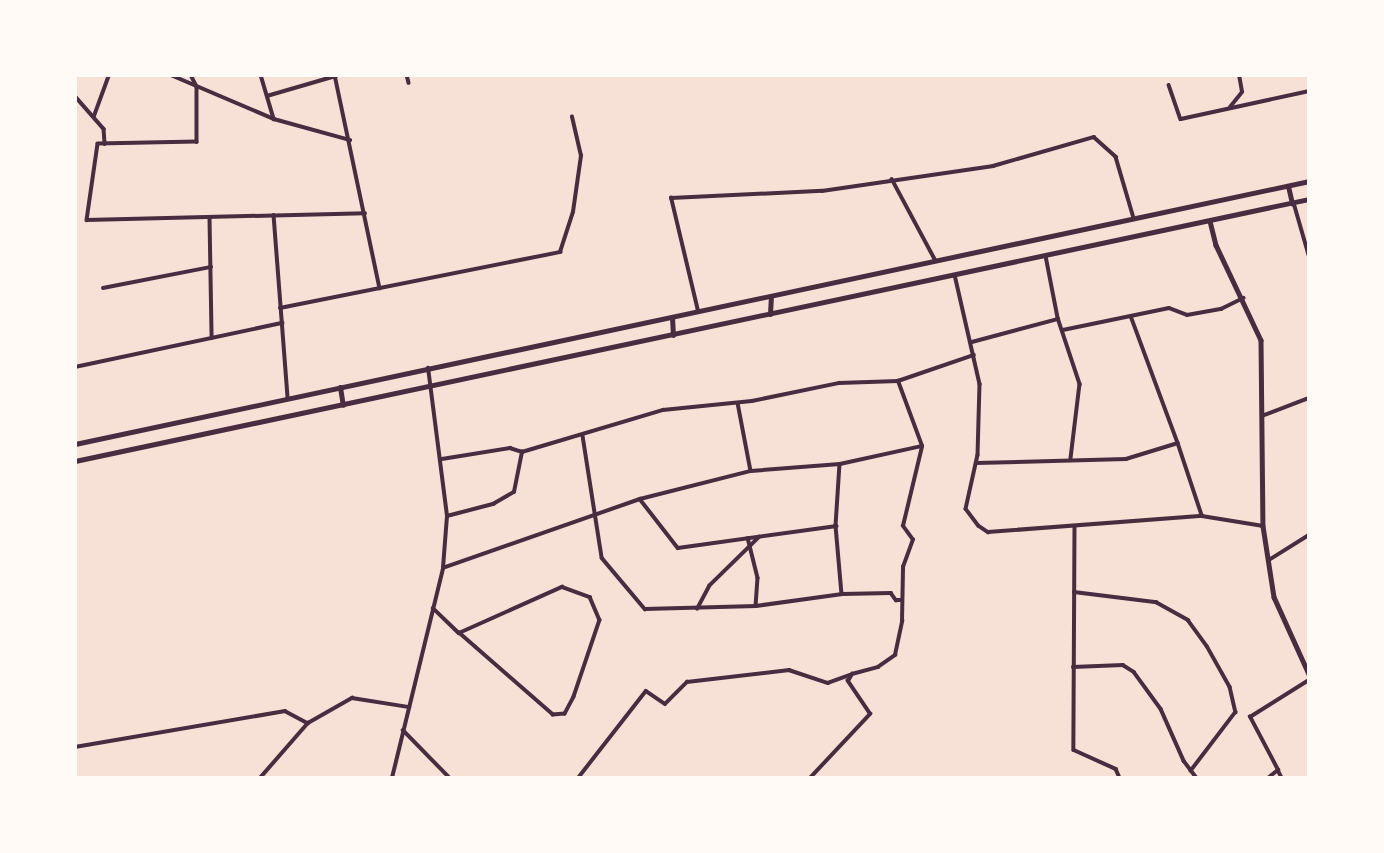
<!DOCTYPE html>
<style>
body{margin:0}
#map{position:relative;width:1384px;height:853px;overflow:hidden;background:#f7e1d7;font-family:"Crimson Pro",serif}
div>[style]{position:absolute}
.minor>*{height:3.5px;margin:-1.75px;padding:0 1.75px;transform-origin:1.75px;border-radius:1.75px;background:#4a2c40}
.tertiary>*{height:4.5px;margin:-2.25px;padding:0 2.25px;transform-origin:2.25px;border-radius:2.25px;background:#4a2c40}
.primary>*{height:5px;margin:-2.5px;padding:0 2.5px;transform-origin:2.5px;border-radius:2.5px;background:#4a2c40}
span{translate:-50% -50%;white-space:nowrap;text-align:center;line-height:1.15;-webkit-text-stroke:7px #fffaf5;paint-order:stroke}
.frame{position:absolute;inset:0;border:77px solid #fffaf5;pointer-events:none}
</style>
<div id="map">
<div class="minor">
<i style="left:171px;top:75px;width:112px;rotate:23.1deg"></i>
<i style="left:274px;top:119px;width:79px;rotate:15.4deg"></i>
<i style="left:191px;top:75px;width:13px;rotate:63deg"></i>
<i style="left:197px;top:87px;width:55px;rotate:90deg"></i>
<i style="left:197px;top:142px;width:99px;rotate:178.8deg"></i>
<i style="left:98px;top:144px;width:77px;rotate:98.2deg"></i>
<i style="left:87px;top:220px;width:278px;rotate:-1.4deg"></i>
<i style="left:261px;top:75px;width:46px;rotate:73.5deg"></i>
<i style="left:335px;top:75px;width:218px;rotate:78.1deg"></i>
<i style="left:407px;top:75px;width:8px;rotate:76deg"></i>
<i style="left:1169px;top:85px;width:36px;rotate:71deg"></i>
<i style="left:1181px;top:119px;width:131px;rotate:-12.3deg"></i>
<i style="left:75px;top:96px;width:44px;rotate:48.7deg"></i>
<i style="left:104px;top:129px;width:15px;rotate:86deg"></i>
<i style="left:267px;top:96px;width:72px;rotate:-16.2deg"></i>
<i style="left:1230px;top:107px;width:19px;rotate:-51deg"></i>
<i style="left:1242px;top:92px;width:17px;rotate:-100deg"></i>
<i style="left:94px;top:116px;width:44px;rotate:-69.9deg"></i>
<i style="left:892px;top:179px;width:93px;rotate:61.8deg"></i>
<i style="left:1294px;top:203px;width:54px;rotate:73.9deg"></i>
<i style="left:274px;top:215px;width:184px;rotate:85.6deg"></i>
<i style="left:210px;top:218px;width:120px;rotate:89deg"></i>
<i style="left:1046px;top:256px;width:63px;rotate:79deg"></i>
<i style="left:1058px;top:318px;width:70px;rotate:71.6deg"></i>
<i style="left:1080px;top:384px;width:75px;rotate:96.9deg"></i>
<i style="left:955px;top:275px;width:112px;rotate:77.1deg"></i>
<i style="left:980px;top:384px;width:71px;rotate:91.6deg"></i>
<i style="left:978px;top:455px;width:55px;rotate:102.5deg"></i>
<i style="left:966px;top:509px;width:21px;rotate:53deg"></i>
<i style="left:979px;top:526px;width:11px;rotate:34deg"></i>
<i style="left:988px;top:532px;width:215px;rotate:-4.3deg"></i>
<i style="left:1202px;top:516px;width:62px;rotate:9.3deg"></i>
<i style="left:103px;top:288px;width:110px;rotate:-11deg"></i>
<i style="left:280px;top:308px;width:286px;rotate:-11.3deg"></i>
<i style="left:560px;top:252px;width:42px;rotate:-72deg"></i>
<i style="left:573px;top:212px;width:57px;rotate:-81.9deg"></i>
<i style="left:581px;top:156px;width:40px;rotate:-103deg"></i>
<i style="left:698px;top:311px;width:116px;rotate:-103.4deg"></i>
<i style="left:671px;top:198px;width:151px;rotate:-2.7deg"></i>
<i style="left:822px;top:191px;width:173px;rotate:-8.3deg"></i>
<i style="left:993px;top:166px;width:105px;rotate:-16deg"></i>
<i style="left:1094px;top:137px;width:30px;rotate:42deg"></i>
<i style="left:1116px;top:157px;width:64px;rotate:73.6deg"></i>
<i style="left:1131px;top:316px;width:135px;rotate:69.7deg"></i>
<i style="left:1063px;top:330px;width:108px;rotate:-11.7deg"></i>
<i style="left:1169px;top:308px;width:19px;rotate:21deg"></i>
<i style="left:1187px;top:315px;width:35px;rotate:-10deg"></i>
<i style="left:1221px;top:309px;width:25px;rotate:-26deg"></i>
<i style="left:972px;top:342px;width:89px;rotate:-15deg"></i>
<i style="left:75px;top:367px;width:212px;rotate:-12deg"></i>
<i style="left:738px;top:403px;width:69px;rotate:79.2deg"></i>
<i style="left:1262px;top:416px;width:50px;rotate:-21deg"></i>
<i style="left:583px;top:436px;width:123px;rotate:81.1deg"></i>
<i style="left:602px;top:558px;width:67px;rotate:49.9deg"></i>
<i style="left:645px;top:609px;width:111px;rotate:-1.5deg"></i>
<i style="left:756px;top:606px;width:87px;rotate:-7.9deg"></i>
<i style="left:842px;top:594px;width:49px;rotate:-1.2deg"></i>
<i style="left:891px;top:593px;width:9px;rotate:54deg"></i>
<i style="left:896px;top:600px;width:6px"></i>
<i style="left:442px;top:459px;width:69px;rotate:-9.2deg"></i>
<i style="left:510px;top:448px;width:13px;rotate:18deg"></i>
<i style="left:976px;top:463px;width:150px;rotate:-1.5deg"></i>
<i style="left:1126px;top:459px;width:54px;rotate:-17.1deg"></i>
<i style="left:1178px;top:443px;width:76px;rotate:71.6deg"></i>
<i style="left:840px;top:464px;width:62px;rotate:93.7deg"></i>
<i style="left:836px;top:526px;width:68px;rotate:85deg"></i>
<i style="left:640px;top:499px;width:62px;rotate:52.2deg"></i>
<i style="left:678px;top:548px;width:160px;rotate:-7.9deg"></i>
<i style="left:447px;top:516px;width:48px;rotate:-14.6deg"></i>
<i style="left:493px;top:504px;width:24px;rotate:-30deg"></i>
<i style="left:514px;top:492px;width:41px;rotate:-78.7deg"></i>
<i style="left:522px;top:452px;width:147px;rotate:-16.6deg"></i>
<i style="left:663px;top:410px;width:89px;rotate:-5.8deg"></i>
<i style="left:752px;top:401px;width:89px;rotate:-11.7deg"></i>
<i style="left:839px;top:383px;width:59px;rotate:-1.9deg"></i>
<i style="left:898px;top:381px;width:80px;rotate:-18.9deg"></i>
<i style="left:1075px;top:527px;width:223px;rotate:90.3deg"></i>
<i style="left:1074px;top:750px;width:46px;rotate:24.3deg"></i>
<i style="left:1116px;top:769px;width:10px;rotate:66deg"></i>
<i style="left:748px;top:538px;width:41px;rotate:76deg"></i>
<i style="left:758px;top:578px;width:28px;rotate:94deg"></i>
<i style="left:1269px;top:560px;width:47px;rotate:-32deg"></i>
<i style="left:443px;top:568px;width:209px;rotate:-19.3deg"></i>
<i style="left:640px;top:499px;width:114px;rotate:-14.2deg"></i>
<i style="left:751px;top:471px;width:89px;rotate:-4.5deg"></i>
<i style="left:840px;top:464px;width:84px;rotate:-12.4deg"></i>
<i style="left:922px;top:446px;width:69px;rotate:-110.3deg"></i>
<i style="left:1074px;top:592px;width:83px;rotate:7deg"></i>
<i style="left:1156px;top:602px;width:37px;rotate:29deg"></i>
<i style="left:1188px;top:620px;width:32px;rotate:54deg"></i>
<i style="left:1207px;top:646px;width:47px;rotate:60.7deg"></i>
<i style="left:1230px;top:687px;width:26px;rotate:77deg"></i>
<i style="left:1236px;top:712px;width:74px;rotate:127.3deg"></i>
<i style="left:433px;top:608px;width:36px;rotate:44deg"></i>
<i style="left:459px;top:633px;width:113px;rotate:-24.1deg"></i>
<i style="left:562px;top:587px;width:30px;rotate:20deg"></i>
<i style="left:590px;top:597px;width:25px;rotate:67deg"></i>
<i style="left:600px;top:620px;width:81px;rotate:108.7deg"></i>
<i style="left:574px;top:697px;width:19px;rotate:118deg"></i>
<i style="left:565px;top:714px;width:12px;rotate:175deg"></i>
<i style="left:553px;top:715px;width:125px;rotate:-138.9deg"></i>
<i style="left:697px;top:609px;width:26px;rotate:-62deg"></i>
<i style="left:709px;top:586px;width:70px;rotate:-44.4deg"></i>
<i style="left:1073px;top:667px;width:50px;rotate:-2.3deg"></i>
<i style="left:1123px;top:665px;width:13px;rotate:32deg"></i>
<i style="left:1134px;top:672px;width:46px;rotate:53.9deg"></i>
<i style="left:1161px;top:709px;width:57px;rotate:66.1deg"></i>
<i style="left:1184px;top:761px;width:21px;rotate:53deg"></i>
<i style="left:403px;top:730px;width:67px;rotate:45.6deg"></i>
<i style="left:75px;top:747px;width:213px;rotate:-9.7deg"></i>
<i style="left:285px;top:711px;width:26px;rotate:28deg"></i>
<i style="left:1278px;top:770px;width:9px;rotate:63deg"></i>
<i style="left:260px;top:778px;width:73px;rotate:-48.9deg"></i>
<i style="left:308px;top:723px;width:51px;rotate:-29.6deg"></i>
<i style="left:352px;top:698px;width:58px;rotate:9deg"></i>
<i style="left:392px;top:778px;width:216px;rotate:-76.3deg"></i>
<i style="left:443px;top:568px;width:52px;rotate:-85.6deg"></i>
<i style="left:447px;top:516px;width:149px;rotate:-97.3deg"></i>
<i style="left:578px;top:778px;width:110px;rotate:-52deg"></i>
<i style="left:646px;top:691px;width:23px;rotate:34deg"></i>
<i style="left:665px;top:704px;width:31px;rotate:-45deg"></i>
<i style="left:687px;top:682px;width:103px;rotate:-6.7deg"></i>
<i style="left:789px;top:670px;width:41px;rotate:18.4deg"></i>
<i style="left:828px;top:683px;width:23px;rotate:-20deg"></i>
<i style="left:810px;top:778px;width:88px;rotate:-46.8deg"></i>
<i style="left:870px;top:714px;width:40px;rotate:-124deg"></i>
<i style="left:848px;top:681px;width:8px;rotate:-60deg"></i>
<i style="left:852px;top:674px;width:27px;rotate:-15deg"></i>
<i style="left:878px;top:667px;width:21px;rotate:-35deg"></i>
<i style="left:895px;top:655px;width:35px;rotate:-78deg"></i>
<i style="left:902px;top:621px;width:54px;rotate:-88.9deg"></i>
<i style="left:903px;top:567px;width:29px;rotate:-70deg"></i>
<i style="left:913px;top:540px;width:17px;rotate:-126deg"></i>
<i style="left:903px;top:526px;width:81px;rotate:-76.5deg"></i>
<i style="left:1268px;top:778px;width:13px;rotate:-39deg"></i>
<i style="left:1278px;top:770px;width:60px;rotate:-117.8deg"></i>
<i style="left:1250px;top:717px;width:70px;rotate:-32.1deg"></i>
</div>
<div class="tertiary">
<i style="left:1210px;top:221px;width:25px;rotate:76deg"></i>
<i style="left:1216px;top:245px;width:105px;rotate:64.7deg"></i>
<i style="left:1261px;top:340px;width:186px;rotate:89.4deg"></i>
<i style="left:1263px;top:526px;width:72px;rotate:81.2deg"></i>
<i style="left:1274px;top:597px;width:85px;rotate:65.6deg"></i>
</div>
<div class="primary">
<i style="left:1288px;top:186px;width:18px;rotate:77deg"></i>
<i style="left:770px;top:314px;width:18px;rotate:-87deg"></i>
<i style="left:672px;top:317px;width:18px;rotate:87deg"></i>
<i style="left:340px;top:387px;width:18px;rotate:81deg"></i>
<i style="left:75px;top:444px;width:1262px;rotate:-12.03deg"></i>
<i style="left:75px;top:461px;width:1262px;rotate:-11.99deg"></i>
</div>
<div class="frame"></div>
</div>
